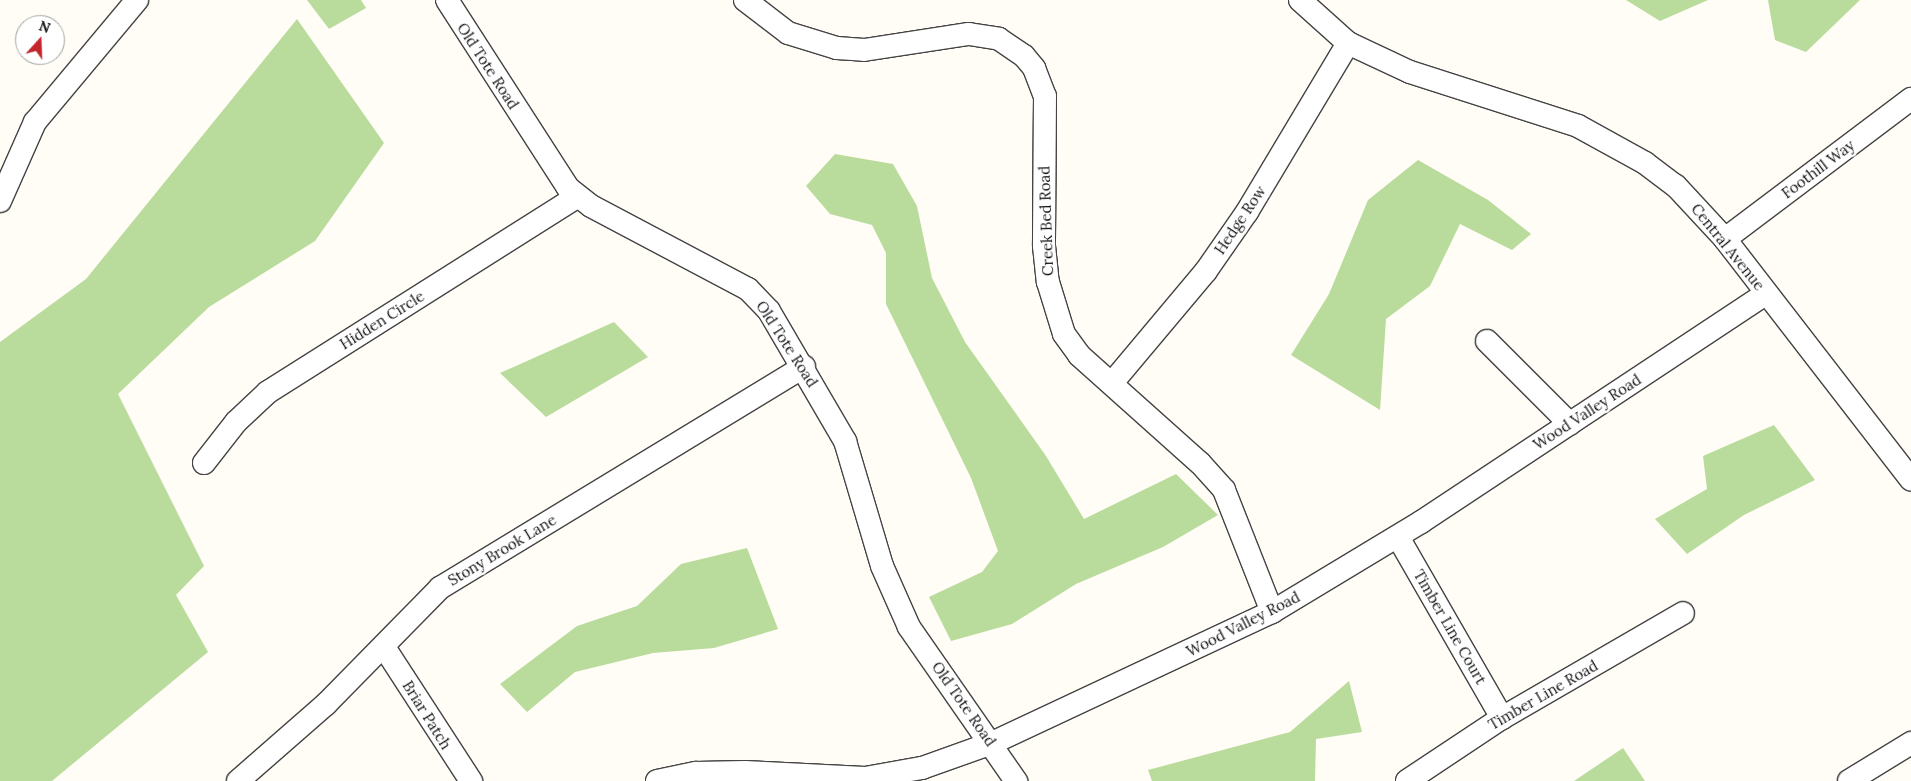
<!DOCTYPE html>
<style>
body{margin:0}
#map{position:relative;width:1911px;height:781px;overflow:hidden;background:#fffdf5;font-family:Lora,serif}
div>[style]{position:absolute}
.forest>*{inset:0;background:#b9dc9c}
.roads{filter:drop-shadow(1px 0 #444) drop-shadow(-1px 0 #444) drop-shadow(0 1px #444) drop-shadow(0 -1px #444)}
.minor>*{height:22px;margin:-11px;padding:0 11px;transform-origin:11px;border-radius:11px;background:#fff}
span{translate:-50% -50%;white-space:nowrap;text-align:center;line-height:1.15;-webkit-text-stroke:5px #fff;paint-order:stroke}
.street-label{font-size:15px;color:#111}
.north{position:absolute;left:15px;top:15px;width:50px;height:50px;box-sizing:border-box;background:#fff;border:1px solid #a0a0a0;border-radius:50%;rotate:20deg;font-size:14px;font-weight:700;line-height:20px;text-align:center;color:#111}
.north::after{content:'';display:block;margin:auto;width:18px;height:22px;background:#c4262e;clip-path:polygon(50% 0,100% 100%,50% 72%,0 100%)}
</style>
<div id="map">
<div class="forest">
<i style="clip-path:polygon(307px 0,361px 0,366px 8px,329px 29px)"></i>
<i style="clip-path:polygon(1626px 0,1708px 0,1660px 21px)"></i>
<i style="clip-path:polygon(1768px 0,1860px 0,1806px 52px,1775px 40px)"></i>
<i style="clip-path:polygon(297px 19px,384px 143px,315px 241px,209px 307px,118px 394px,204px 566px,176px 595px,208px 652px,52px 781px,0 781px,0 342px,86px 279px)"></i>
<i style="clip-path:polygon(835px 154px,893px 164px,917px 206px,932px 278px,965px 342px,1046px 456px,1084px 519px,1176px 474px,1218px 515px,1163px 547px,1076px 584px,1012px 624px,951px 641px,929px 597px,982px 572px,998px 551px,971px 478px,886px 304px,886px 253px,872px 225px,830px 214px,806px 186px)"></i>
<i style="clip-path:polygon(1418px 160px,1488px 200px,1531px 234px,1512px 250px,1460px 224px,1430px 286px,1386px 319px,1380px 410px,1291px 355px,1329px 294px,1368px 200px)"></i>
<i style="clip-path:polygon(614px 322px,648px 357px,546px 417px,500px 373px)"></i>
<i style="clip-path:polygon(1774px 425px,1815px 480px,1744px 515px,1687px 554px,1655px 519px,1707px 489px,1703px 456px)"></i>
<i style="clip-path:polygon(747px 548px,778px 629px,714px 648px,653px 653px,575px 672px,527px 712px,500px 684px,577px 626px,637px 606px,681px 564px)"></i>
<i style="clip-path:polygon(1349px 681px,1362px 732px,1316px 739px,1315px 781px,1152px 781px,1148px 770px,1290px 732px)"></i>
<i style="clip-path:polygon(1623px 748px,1645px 781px,1574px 781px)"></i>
</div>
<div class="roads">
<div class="minor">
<i style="left:447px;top:0;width:224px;rotate:57.2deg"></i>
<i style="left:568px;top:188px;width:29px;rotate:38deg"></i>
<i style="left:591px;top:206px;width:178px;rotate:27.9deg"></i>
<i style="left:748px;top:289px;width:30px;rotate:46deg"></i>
<i style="left:769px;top:311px;width:151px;rotate:59.7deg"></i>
<i style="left:845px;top:441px;width:130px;rotate:73.5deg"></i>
<i style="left:882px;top:566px;width:67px;rotate:66.1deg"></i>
<i style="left:909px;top:627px;width:188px;rotate:55.2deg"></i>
<i style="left:745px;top:0;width:54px;rotate:37.5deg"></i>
<i style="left:788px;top:33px;width:51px;rotate:17deg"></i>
<i style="left:837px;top:48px;width:27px;rotate:4deg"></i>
<i style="left:864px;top:50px;width:106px;rotate:-8.7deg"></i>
<i style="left:969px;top:34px;width:30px;rotate:9deg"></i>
<i style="left:999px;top:39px;width:30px;rotate:34deg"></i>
<i style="left:1024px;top:56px;width:16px;rotate:50deg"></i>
<i style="left:1034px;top:68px;width:30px;rotate:69deg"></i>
<i style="left:1045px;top:96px;width:150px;rotate:90.4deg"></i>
<i style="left:1044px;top:246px;width:36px;rotate:84deg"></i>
<i style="left:1048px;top:282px;width:54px;rotate:72.9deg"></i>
<i style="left:1064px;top:334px;width:26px;rotate:54deg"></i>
<i style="left:1079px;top:355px;width:162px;rotate:41.8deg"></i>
<i style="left:1200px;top:463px;width:36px;rotate:48deg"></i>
<i style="left:1224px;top:490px;width:131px;rotate:68.5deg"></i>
<i style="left:1300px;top:0;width:64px;rotate:41.9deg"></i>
<i style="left:1348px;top:43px;width:68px;rotate:25.1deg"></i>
<i style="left:1410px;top:72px;width:176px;rotate:17.8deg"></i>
<i style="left:1578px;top:126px;width:77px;rotate:28.9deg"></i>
<i style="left:1645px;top:163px;width:39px;rotate:37deg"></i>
<i style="left:1676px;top:186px;width:72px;rotate:47.2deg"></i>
<i style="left:1725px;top:239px;width:304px;rotate:52.3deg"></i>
<i style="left:0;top:201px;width:86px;rotate:-66.1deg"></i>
<i style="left:35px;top:122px;width:159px;rotate:-50.1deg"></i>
<i style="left:1725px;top:239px;width:233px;rotate:-37deg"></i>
<i style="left:1487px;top:341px;width:117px;rotate:45deg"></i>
<i style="left:1112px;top:383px;width:146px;rotate:-50deg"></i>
<i style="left:1206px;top:271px;width:72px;rotate:-55.2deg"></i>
<i style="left:1247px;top:212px;width:197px;rotate:-59.1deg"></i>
<i style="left:204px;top:463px;width:52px;rotate:-52deg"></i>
<i style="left:236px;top:422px;width:44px;rotate:-43.2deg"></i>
<i style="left:268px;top:392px;width:365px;rotate:-32.3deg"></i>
<i style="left:1398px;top:537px;width:209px;rotate:60.1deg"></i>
<i style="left:384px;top:647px;width:160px;rotate:57deg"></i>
<i style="left:238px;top:781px;width:117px;rotate:-41.2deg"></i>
<i style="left:326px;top:704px;width:163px;rotate:-45.5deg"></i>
<i style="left:440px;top:588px;width:426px;rotate:-31.3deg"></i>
<i style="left:657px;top:781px;width:40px;rotate:-12deg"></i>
<i style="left:696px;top:773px;width:49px;rotate:-1.2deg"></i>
<i style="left:745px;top:772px;width:120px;rotate:2.9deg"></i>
<i style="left:865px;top:778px;width:58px;rotate:-10deg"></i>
<i style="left:922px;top:768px;width:74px;rotate:-19.7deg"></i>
<i style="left:992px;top:743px;width:309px;rotate:-25.1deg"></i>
<i style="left:1272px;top:612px;width:174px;rotate:-31.1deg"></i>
<i style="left:1421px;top:522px;width:414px;rotate:-33.5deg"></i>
<i style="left:1407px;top:781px;width:114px;rotate:-33.6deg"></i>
<i style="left:1502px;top:718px;width:209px;rotate:-30.1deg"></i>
<i style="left:1849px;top:781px;width:73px;rotate:-31.5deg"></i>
</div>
</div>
<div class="street-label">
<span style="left:488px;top:66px;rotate:57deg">Old Tote Road</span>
<span style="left:1818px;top:169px;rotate:-37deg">Foothill Way</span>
<span style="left:1240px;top:220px;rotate:-56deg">Hedge Row</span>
<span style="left:1046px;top:221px;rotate:-92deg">Creek Bed Road</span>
<span style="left:1728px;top:247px;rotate:51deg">Central Avenue</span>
<span style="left:382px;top:320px;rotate:-32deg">Hidden Circle</span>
<span style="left:787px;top:344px;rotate:57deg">Old Tote Road</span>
<span style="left:1587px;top:412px;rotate:-33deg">Wood Valley Road</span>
<span style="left:502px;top:550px;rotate:-31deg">Stony Brook Lane</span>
<span style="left:1243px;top:624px;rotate:-27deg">Wood Valley Road</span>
<span style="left:1450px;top:627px;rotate:60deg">Timber Line Court</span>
<span style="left:1543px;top:695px;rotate:-30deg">Timber Line Road</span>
<span style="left:964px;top:704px;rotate:55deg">Old Tote Road</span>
<span style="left:427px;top:715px;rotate:58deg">Briar Patch</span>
</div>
<div class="north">N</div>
</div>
